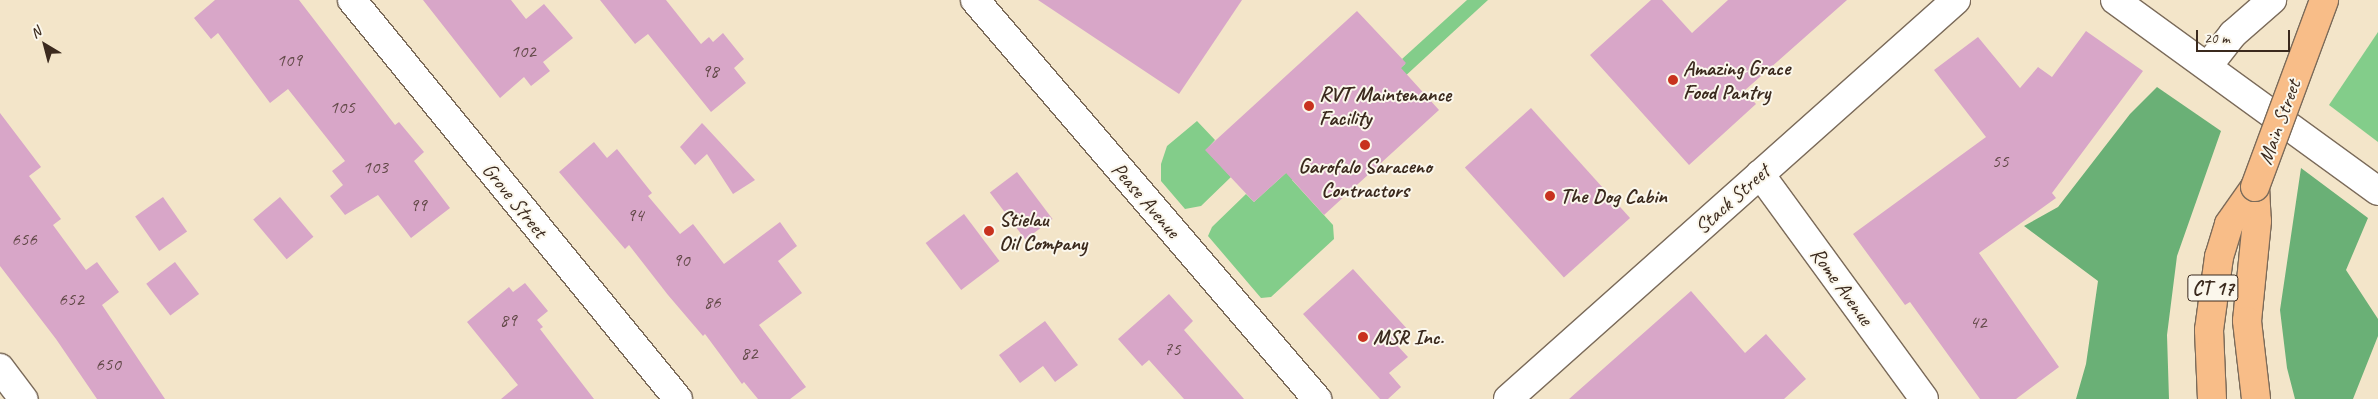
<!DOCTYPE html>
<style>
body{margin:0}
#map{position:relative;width:2378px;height:399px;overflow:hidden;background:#f3e5c9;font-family:Caveat,sans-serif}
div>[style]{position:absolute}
.green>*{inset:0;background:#83cd8a}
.forest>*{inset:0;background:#6ab076}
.building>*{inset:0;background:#d8a6c8;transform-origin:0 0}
.roads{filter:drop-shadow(1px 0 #7b6b5a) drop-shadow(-1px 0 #7b6b5a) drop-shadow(0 1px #7b6b5a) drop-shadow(0 -1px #7b6b5a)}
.minor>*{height:28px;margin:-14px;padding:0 14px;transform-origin:14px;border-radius:14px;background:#fff}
.highway>*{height:28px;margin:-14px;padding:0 14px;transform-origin:14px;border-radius:14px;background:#f8bd88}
.bridges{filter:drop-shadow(1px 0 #7b6b5a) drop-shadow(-1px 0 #7b6b5a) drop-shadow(0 1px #7b6b5a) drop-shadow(0 -1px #7b6b5a)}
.highway-bridge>*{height:28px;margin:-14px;padding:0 14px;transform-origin:14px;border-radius:14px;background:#f8bd88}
.dots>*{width:14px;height:14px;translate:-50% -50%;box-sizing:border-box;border:2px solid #fbf7ec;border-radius:50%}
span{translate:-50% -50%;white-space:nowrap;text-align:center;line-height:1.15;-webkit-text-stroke:4px #fbf7ec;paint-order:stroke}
.number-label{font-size:19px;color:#624948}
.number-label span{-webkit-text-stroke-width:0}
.shield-label span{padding:1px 4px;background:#fbf7ec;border:1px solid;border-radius:4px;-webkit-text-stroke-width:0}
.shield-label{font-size:20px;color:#3b2a1e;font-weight:700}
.poi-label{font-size:21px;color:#3b2a1e;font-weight:700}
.left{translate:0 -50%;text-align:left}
.street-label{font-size:21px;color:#3b2a1e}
.north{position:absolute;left:20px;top:20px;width:50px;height:50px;-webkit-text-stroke:4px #fbf7ec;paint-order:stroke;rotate:323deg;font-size:14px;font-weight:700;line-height:20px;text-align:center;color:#3b2a1e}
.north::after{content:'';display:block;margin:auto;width:18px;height:22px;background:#3b2a1e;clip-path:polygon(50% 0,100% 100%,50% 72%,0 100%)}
.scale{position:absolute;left:2196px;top:30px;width:94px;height:22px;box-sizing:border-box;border:2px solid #3b2a1e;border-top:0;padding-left:6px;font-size:15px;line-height:18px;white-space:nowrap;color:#3b2a1e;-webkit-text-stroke:4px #fbf7ec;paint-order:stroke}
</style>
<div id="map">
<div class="green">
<i style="clip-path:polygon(1467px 0,1488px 0,1292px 180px,1333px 225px,1334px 239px,1271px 297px,1261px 298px,1208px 236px,1212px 227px,1246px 194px,1254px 202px,1405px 64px,1402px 59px)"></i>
<i style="clip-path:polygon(2378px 32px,2378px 142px,2329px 105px)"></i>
<i style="clip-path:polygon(1197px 121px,1215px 140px,1206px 150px,1231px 177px,1201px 206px,1185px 209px,1161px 181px,1161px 164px,1167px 146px)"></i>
</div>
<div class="forest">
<i style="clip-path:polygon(2157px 87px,2221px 131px,2177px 256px,2167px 335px,2169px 399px,2076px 399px,2086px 364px,2098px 281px,2024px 226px,2058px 207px,2130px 114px)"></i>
<i style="clip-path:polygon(2301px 168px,2368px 218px,2346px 270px,2378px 319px,2378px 336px,2353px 399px,2295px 399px,2287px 368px,2280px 310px)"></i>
</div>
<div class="building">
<i style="clip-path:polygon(215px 0,299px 0,395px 125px,399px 122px,424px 152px,414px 161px,450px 208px,411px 238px,378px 195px,345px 215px,330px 196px,343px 185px,332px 171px,345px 161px,288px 89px,270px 103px,218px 33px,211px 39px,194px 18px)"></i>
<i style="clip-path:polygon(423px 0,511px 0,526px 19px,544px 4px,573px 38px,543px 62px,550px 71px,531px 86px,524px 77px,500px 98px)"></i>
<i style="clip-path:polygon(600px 0,666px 0,701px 44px,709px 37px,713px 42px,723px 33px,744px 59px,734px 68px,746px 83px,711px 112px,648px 34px,635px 44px)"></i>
<i style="clip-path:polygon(1038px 0,1242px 0,1179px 94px)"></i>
<i style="clip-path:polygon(1651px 0,1662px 0,1692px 33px,1728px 0,1847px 0,1744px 91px,1756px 104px,1689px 165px,1590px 55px)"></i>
<i style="clip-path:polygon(1357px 11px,1406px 63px,1401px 68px,1439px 110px,1324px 215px,1286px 173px,1254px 202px,1205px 150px)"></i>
<i style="clip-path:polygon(2086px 31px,2143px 71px,2052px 193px,2056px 198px,1979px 253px,2059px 367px,2016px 399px,1980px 399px,1910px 302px,1905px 305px,1853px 234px,1986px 137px,1934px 70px,1978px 37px,2020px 88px,2038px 67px,2052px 77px)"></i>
<i style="left:1531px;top:108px;width:148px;height:89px;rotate:48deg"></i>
<i style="clip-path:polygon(0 113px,41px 167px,29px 176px,61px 219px,53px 225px,86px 270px,97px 262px,119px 292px,102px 305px,165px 399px,97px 399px,56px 339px,0 266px)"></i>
<i style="clip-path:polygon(702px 123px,704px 125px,755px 180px,733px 194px,707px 154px,695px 165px,680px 147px)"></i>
<i style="clip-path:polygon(594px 142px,607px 158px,617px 149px,652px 193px,648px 196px,680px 234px,693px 224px,724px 264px,780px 222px,797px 246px,778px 261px,802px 293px,759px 325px,806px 387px,790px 399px,758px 399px,744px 382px,742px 384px,705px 334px,703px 336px,668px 295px,629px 245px,625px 249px,559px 172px)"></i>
<i style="left:1017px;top:172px;width:59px;height:34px;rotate:53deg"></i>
<i style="left:163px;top:197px;width:42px;height:34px;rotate:55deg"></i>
<i style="left:280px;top:197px;width:52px;height:35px;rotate:50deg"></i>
<i style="left:964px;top:214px;width:59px;height:48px;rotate:53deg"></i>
<i style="left:175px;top:262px;width:40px;height:36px;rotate:53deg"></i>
<i style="clip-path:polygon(1353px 269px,1409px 331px,1395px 343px,1408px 357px,1389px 373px,1401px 387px,1388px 399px,1380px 399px,1303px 314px)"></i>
<i style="clip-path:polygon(525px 283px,548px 311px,537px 320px,543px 327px,540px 329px,594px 399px,501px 399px,518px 385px,467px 322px,509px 287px,513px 292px)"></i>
<i style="clip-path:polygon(1691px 291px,1745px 353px,1766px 334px,1806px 379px,1784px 399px,1569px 399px)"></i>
<i style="clip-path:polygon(1169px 294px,1193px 321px,1184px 330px,1244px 399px,1184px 399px,1149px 360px,1142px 366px,1118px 339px)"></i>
<i style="clip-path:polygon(1045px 321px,1078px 365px,1055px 382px,1043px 366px,1020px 383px,999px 355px)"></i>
</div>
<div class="roads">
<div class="minor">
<i style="left:352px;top:0;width:515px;rotate:50.75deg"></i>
<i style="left:975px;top:0;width:526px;rotate:49.4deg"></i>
<i style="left:2115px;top:0;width:325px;rotate:36deg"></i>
<i style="left:2208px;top:66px;width:41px;rotate:-52deg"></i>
<i style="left:2233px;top:34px;width:52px;rotate:-41.1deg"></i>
<i style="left:1760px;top:174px;width:278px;rotate:53.9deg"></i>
<i style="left:0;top:368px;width:39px;rotate:53deg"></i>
<i style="left:1508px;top:399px;width:600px;rotate:-41.69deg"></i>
</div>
<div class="highway">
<i style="left:2255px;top:187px;width:34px;rotate:87deg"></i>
<i style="left:2257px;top:221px;width:100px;rotate:95.7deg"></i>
<i style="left:2247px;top:321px;width:79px;rotate:83.4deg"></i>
<i style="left:2212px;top:399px;width:69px;rotate:-92.5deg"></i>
<i style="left:2209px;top:330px;width:74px;rotate:-82.2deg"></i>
<i style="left:2219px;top:257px;width:34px;rotate:-73deg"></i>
<i style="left:2229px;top:224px;width:45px;rotate:-54.9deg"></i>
</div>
</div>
<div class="bridges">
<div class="highway-bridge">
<i style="left:2255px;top:187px;width:199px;rotate:-69.7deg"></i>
</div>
</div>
<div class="dots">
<i style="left:1673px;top:80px;background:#c8321e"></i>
<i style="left:1309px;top:106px;background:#c8321e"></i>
<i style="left:1365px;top:145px;background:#c8321e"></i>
<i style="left:1550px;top:196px;background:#c8321e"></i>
<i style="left:989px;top:231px;background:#c8321e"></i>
<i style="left:1363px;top:337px;background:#c8321e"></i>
</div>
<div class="number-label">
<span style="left:523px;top:52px">102</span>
<span style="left:289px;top:61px">109</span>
<span style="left:710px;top:72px">98</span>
<span style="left:342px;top:108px">105</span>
<span style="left:2000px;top:162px">55</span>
<span style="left:375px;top:168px">103</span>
<span style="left:418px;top:206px">99</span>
<span style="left:635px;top:216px">94</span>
<span style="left:24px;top:240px">656</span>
<span style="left:681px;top:261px">90</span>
<span style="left:71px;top:300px">652</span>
<span style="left:712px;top:303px">86</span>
<span style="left:508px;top:321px">89</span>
<span style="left:1978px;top:323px">42</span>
<span style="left:1172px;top:350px">75</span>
<span style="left:749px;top:354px">82</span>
<span style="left:108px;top:365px">650</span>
</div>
<div class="shield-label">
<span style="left:2213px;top:288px">CT 17</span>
</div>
<div class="poi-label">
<span class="left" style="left:1683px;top:80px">Amazing Grace<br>Food Pantry</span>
<span class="left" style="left:1319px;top:106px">RVT Maintenance<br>Facility</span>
<span style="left:1365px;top:178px">Garofalo Saraceno<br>Contractors</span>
<span class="left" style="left:1560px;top:196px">The Dog Cabin</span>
<span class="left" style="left:999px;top:231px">Stielau<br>Oil Company</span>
<span class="left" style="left:1373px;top:337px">MSR Inc.</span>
</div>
<div class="street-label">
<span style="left:2279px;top:122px;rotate:-70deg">Main Street</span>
<span style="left:1732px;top:199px;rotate:-42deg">Stack Street</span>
<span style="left:515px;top:200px;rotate:51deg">Grove Street</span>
<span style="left:1146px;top:200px;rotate:49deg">Pease Avenue</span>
<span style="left:1842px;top:286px;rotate:54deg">Rome Avenue</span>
</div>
<div class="north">N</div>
<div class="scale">20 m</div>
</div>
